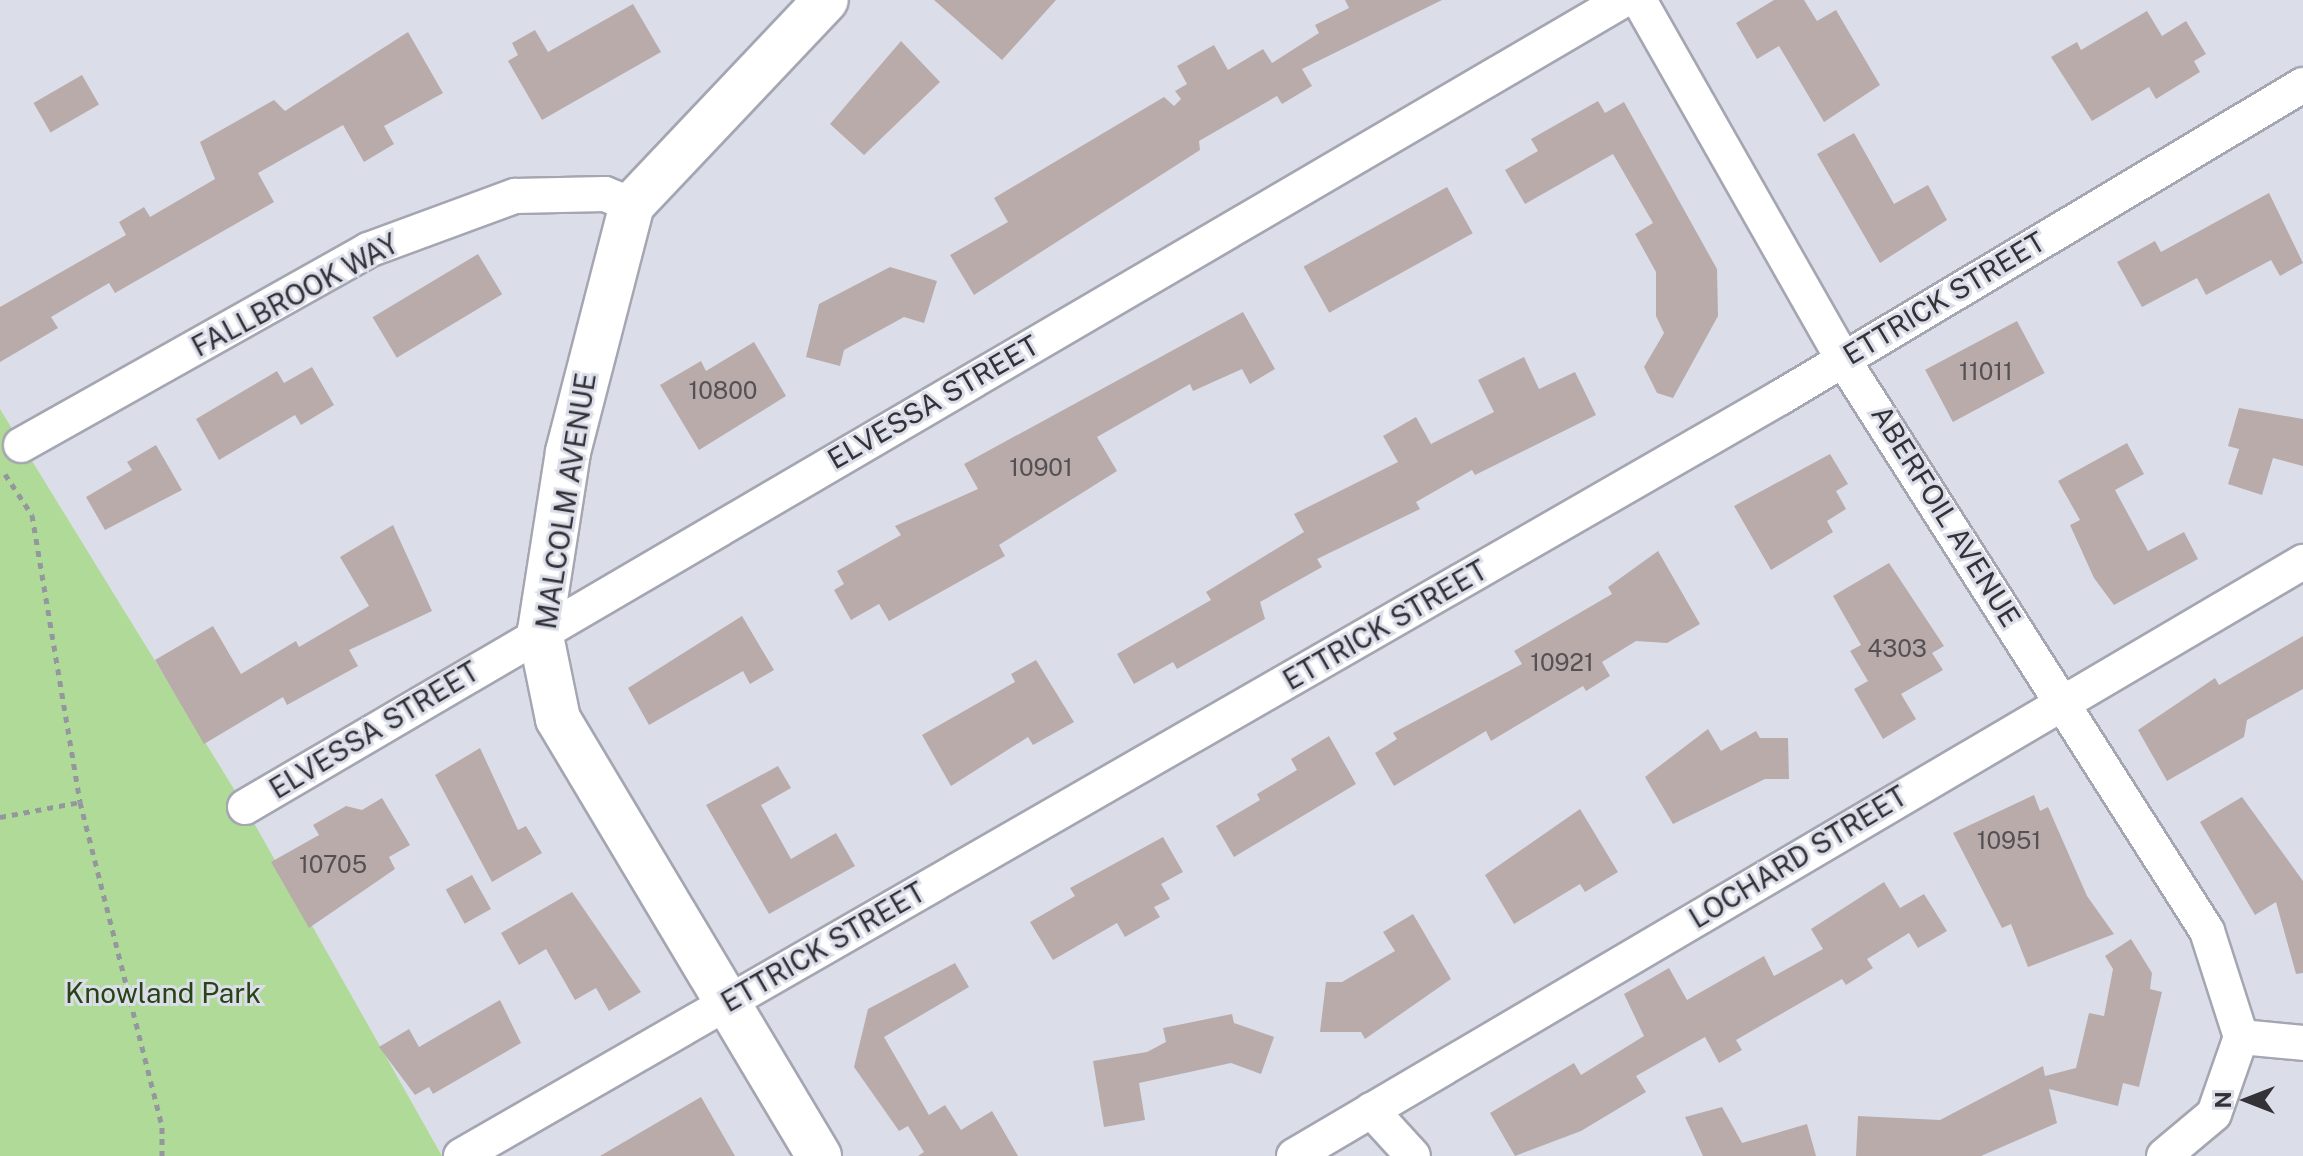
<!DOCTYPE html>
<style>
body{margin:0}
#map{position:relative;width:2303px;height:1156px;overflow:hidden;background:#dbdee9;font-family:"Public Sans",sans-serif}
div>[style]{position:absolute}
.green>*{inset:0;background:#b0da98}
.building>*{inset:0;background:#b8abaa;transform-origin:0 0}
.path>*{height:5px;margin-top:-2.5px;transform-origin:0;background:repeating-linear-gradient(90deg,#95979f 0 6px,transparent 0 12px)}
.roads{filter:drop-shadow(2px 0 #a4a6b1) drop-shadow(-2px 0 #a4a6b1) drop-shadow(0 2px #a4a6b1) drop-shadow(0 -2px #a4a6b1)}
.minor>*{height:34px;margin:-17px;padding:0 17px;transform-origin:17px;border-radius:17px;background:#fff}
.tertiary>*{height:44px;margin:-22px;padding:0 22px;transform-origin:22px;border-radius:22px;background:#fff}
span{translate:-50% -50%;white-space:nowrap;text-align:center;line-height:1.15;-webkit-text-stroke:6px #dbdee9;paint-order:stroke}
.number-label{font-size:24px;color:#545054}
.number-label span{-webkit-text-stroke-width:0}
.street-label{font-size:28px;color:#323237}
.park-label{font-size:28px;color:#284314}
.north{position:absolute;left:2207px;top:1060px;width:80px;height:80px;-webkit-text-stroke:6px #dbdee9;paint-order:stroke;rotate:270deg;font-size:22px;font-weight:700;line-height:32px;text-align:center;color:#323237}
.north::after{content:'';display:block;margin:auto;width:28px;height:36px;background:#323237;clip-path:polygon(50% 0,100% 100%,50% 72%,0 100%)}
</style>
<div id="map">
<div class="green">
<i style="clip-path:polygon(0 409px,245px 807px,442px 1156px,0 1156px)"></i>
</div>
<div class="building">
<i style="clip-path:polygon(934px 0,1056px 0,1002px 60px)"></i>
<i style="clip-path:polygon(1345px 0,1442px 0,1302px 69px,1312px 86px,1282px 104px,1277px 96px,1199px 141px,1200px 150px,974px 295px,950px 255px,1008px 222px,994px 198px,1164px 97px,1174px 106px,1181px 99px,1175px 91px,1187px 84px,1177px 66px,1214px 45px,1228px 70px,1263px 49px,1272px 63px,1319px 33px,1315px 25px,1349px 8px)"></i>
<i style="clip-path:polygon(1774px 0,1804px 0,1817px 21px,1836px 10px,1880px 85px,1824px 122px,1779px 46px,1757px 59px,1736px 23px)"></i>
<i style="clip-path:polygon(633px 4px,661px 52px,542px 120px,508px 61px,518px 55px,512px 43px,535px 30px,548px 52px)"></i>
<i style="clip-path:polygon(2147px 11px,2162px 36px,2186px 21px,2206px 54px,2194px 61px,2200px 72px,2156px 99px,2149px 87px,2092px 121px,2051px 57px,2077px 42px,2081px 50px)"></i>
<i style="clip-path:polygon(408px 32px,443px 93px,384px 126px,394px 144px,364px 162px,343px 125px,258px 173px,274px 202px,115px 293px,109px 283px,51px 317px,58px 328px,0 362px,0 307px,126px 235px,119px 222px,144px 207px,150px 217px,215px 179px,200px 142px,274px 100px,285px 111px)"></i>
<i style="clip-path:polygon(901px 41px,940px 82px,864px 155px,830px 124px)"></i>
<i style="left:82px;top:75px;width:34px;height:56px;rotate:60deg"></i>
<i style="clip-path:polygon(1598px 101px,1605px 113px,1624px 102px,1717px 269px,1718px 316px,1673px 398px,1657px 393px,1644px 367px,1664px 333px,1656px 316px,1656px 272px,1635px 234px,1653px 223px,1613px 154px,1525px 204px,1505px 170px,1538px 151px,1531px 139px)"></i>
<i style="clip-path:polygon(1854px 133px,1894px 204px,1928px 185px,1947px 220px,1880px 263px,1817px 154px)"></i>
<i style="left:1447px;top:187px;width:53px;height:164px;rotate:61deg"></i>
<i style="clip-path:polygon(2269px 193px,2303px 263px,2280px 276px,2271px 260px,2206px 295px,2197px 278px,2142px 307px,2117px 262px,2155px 241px,2161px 252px)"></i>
<i style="left:478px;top:254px;width:47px;height:123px;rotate:59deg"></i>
<i style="clip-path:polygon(890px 267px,937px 281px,924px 323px,904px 317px,844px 350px,840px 366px,806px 357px,819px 304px)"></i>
<i style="clip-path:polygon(1243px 312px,1275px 369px,1250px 384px,1242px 369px,1193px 391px,1190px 384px,1097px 437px,1117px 471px,999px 545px,1005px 556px,889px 621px,879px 604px,851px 620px,834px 590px,844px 584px,837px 571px,901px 535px,895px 526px,978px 489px,964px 464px)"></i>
<i style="left:2017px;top:321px;width:59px;height:104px;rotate:62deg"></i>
<i style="clip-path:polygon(754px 342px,786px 396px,699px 450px,660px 385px,701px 361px,706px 371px)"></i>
<i style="clip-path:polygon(1524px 357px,1539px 389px,1575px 372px,1596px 415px,1475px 475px,1472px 470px,1416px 502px,1420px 509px,1317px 559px,1322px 567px,1260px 602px,1265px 619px,1177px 669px,1173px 662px,1134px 684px,1117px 654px,1211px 600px,1206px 592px,1304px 532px,1294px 514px,1398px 462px,1383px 436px,1416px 417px,1431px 444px,1494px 412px,1478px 380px)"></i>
<i style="clip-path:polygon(312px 367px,334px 405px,301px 425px,295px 415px,219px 460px,196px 419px,277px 371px,284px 383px)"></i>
<i style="clip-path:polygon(2239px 408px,2303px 419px,2303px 466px,2273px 458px,2262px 495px,2228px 484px,2239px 449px,2228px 446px)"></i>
<i style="clip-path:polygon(2127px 443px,2144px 474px,2115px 490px,2148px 551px,2184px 532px,2198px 559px,2114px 605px,2094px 578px,2070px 525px,2080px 520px,2058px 481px)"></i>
<i style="clip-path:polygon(156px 445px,182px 490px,105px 530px,86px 497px,132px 470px,127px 462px)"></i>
<i style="clip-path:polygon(1830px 454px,1848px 484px,1836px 491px,1846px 509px,1827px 521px,1833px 532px,1771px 570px,1734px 506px)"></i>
<i style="clip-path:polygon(393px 525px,432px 611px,349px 650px,358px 666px,336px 678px,287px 705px,283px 697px,204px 744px,155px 660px,213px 626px,241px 674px,296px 641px,299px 647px,369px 606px,340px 557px)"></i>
<i style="clip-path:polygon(1658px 551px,1700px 624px,1667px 643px,1636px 641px,1602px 662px,1610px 676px,1586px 691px,1583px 686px,1491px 741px,1486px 731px,1394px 786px,1375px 753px,1397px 739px,1393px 733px,1522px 664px,1514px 651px,1612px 594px,1608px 587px)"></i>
<i style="clip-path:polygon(1889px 563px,1944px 646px,1932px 653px,1943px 670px,1901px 694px,1916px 719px,1883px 739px,1854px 689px,1868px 681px,1850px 651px,1861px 645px,1833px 596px)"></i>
<i style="clip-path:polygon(742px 616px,774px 670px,750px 684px,743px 671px,649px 725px,628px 688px)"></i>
<i style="clip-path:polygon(2303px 636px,2303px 689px,2247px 720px,2244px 737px,2167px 781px,2138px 730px,2215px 678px,2219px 685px)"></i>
<i style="clip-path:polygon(1036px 660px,1074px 722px,1033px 745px,1028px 737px,951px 786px,922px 735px,1015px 682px,1011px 674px)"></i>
<i style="clip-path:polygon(1708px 729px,1721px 751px,1756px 731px,1760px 738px,1788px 738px,1789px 779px,1765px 779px,1673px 824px,1645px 777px)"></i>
<i style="clip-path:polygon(1329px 736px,1356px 784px,1234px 857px,1216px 826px,1260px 800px,1257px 794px,1297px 770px,1291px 759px)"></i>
<i style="clip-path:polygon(480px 748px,518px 830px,526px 826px,542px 853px,492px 882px,435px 775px)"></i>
<i style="clip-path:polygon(778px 766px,791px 788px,761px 805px,791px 859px,836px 833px,855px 866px,769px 914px,706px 805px)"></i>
<i style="clip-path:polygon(2034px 795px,2040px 811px,2048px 807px,2087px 896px,2114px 934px,2028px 967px,2011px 924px,2002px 928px,1953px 833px)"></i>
<i style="clip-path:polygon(2242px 797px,2303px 881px,2303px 973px,2296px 974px,2276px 902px,2255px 915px,2200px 822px)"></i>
<i style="clip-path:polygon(382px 798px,410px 845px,389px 857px,395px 869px,309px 928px,271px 862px,319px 835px,313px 825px,346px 806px,362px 810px)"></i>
<i style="clip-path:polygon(1580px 809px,1618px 872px,1585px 892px,1580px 884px,1514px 924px,1485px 875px)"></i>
<i style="clip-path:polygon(1163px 837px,1183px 872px,1161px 884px,1170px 899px,1154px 907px,1160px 917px,1125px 937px,1117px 923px,1053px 960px,1030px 922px,1075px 896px,1070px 888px)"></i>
<i style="left:472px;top:875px;width:39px;height:30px;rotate:61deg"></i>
<i style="clip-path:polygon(1884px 882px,1900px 908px,1924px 894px,1947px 931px,1918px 948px,1909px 933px,1867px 959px,1873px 968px,1846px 985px,1842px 979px,1736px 1040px,1742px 1050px,1719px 1063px,1705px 1037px,1636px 1076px,1646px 1092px,1581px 1131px,1515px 1156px,1490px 1113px,1574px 1063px,1581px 1075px,1644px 1036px,1624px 994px,1669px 968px,1687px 1000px,1764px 956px,1774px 976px,1823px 949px,1811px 929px)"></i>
<i style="clip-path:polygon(572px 892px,641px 992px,609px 1011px,596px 988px,575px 1000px,546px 949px,519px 965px,501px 933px)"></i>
<i style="clip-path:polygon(1413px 914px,1451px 979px,1365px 1039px,1361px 1032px,1320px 1032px,1326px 982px,1342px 982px,1395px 951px,1383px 932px)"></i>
<i style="clip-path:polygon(2131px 939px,2152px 973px,2150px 989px,2162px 992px,2139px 1087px,2123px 1083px,2118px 1106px,2049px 1089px,2057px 1123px,1981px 1156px,1856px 1156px,1858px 1116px,1940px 1120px,2043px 1066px,2045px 1076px,2076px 1068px,2089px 1013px,2104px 1016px,2113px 969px,2105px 956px)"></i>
<i style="clip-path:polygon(955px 963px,969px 987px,884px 1037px,929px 1115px,945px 1105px,961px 1130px,992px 1111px,1018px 1156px,918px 1156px,924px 1152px,908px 1126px,899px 1131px,854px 1067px,868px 1009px)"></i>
<i style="clip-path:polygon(500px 1000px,521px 1043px,433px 1094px,429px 1087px,415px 1095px,379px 1047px,409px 1029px,419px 1047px)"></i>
<i style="clip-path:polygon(1232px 1014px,1234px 1023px,1274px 1037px,1261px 1074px,1231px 1063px,1139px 1083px,1145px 1120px,1104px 1127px,1093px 1061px,1147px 1052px,1166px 1042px,1163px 1028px)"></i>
<i style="clip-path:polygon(701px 1097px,735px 1156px,600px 1156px)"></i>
<i style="clip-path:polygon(1722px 1107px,1742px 1143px,1807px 1124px,1816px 1156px,1703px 1156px,1685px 1117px)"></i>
</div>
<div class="path">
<i style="left:5px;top:474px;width:49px;rotate:56.6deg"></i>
<i style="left:32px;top:515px;width:291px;rotate:80.5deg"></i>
<i style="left:80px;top:802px;width:335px;rotate:75.8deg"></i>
<i style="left:162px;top:1127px;width:29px;rotate:90deg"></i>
<i style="left:0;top:817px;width:81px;rotate:-10.6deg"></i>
</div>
<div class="roads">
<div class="minor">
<i style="left:1639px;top:0;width:412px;rotate:60.4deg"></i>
<i style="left:1842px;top:358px;width:679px;rotate:57.5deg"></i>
<i style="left:2207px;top:931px;width:111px;rotate:72.2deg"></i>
<i style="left:21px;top:445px;width:398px;rotate:-29.3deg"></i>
<i style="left:368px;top:250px;width:157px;rotate:-20.2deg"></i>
<i style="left:515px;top:196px;width:90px;rotate:-1.3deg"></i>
<i style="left:605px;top:194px;width:29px;rotate:22deg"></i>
<i style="left:245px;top:807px;width:1597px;rotate:-30.35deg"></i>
<i style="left:2241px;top:1037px;width:62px;rotate:5.5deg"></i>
<i style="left:1371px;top:1110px;width:62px;rotate:47.6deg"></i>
<i style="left:461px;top:1156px;width:1523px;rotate:-29.9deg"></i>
<i style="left:1781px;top:397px;width:608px;rotate:-30.87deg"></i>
<i style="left:1294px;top:1156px;width:1171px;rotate:-30.49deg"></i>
<i style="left:2164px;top:1156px;width:65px;rotate:-40deg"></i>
<i style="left:2214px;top:1114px;width:82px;rotate:-70.7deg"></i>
</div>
<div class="tertiary">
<i style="left:819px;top:1156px;width:509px;rotate:-120.85deg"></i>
<i style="left:558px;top:719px;width:90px;rotate:-101.6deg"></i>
<i style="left:540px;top:631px;width:181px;rotate:-81.1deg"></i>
<i style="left:568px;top:452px;width:255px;rotate:-75.5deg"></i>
<i style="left:632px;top:205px;width:282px;rotate:-46.6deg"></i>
</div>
</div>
<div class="number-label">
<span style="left:1986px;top:372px">11011</span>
<span style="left:723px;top:391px">10800</span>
<span style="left:1041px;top:468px">10901</span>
<span style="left:1897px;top:649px">4303</span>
<span style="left:1562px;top:663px">10921</span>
<span style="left:2009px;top:841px">10951</span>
<span style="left:333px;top:865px">10705</span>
</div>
<div class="street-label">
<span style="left:295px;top:295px;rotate:-28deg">FALLBROOK WAY</span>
<span style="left:1944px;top:298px;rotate:-31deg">ETTRICK STREET</span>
<span style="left:933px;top:402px;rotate:-30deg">ELVESSA STREET</span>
<span style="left:566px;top:501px;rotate:-81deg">MALCOLM AVENUE</span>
<span style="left:1946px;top:516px;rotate:58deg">ABERFOIL AVENUE</span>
<span style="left:1385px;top:625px;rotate:-30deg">ETTRICK STREET</span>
<span style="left:374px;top:730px;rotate:-31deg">ELVESSA STREET</span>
<span style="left:1798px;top:857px;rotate:-31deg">LOCHARD STREET</span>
<span style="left:823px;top:947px;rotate:-30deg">ETTRICK STREET</span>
</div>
<div class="park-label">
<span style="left:163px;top:993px">Knowland Park</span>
</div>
<div class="north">N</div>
</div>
